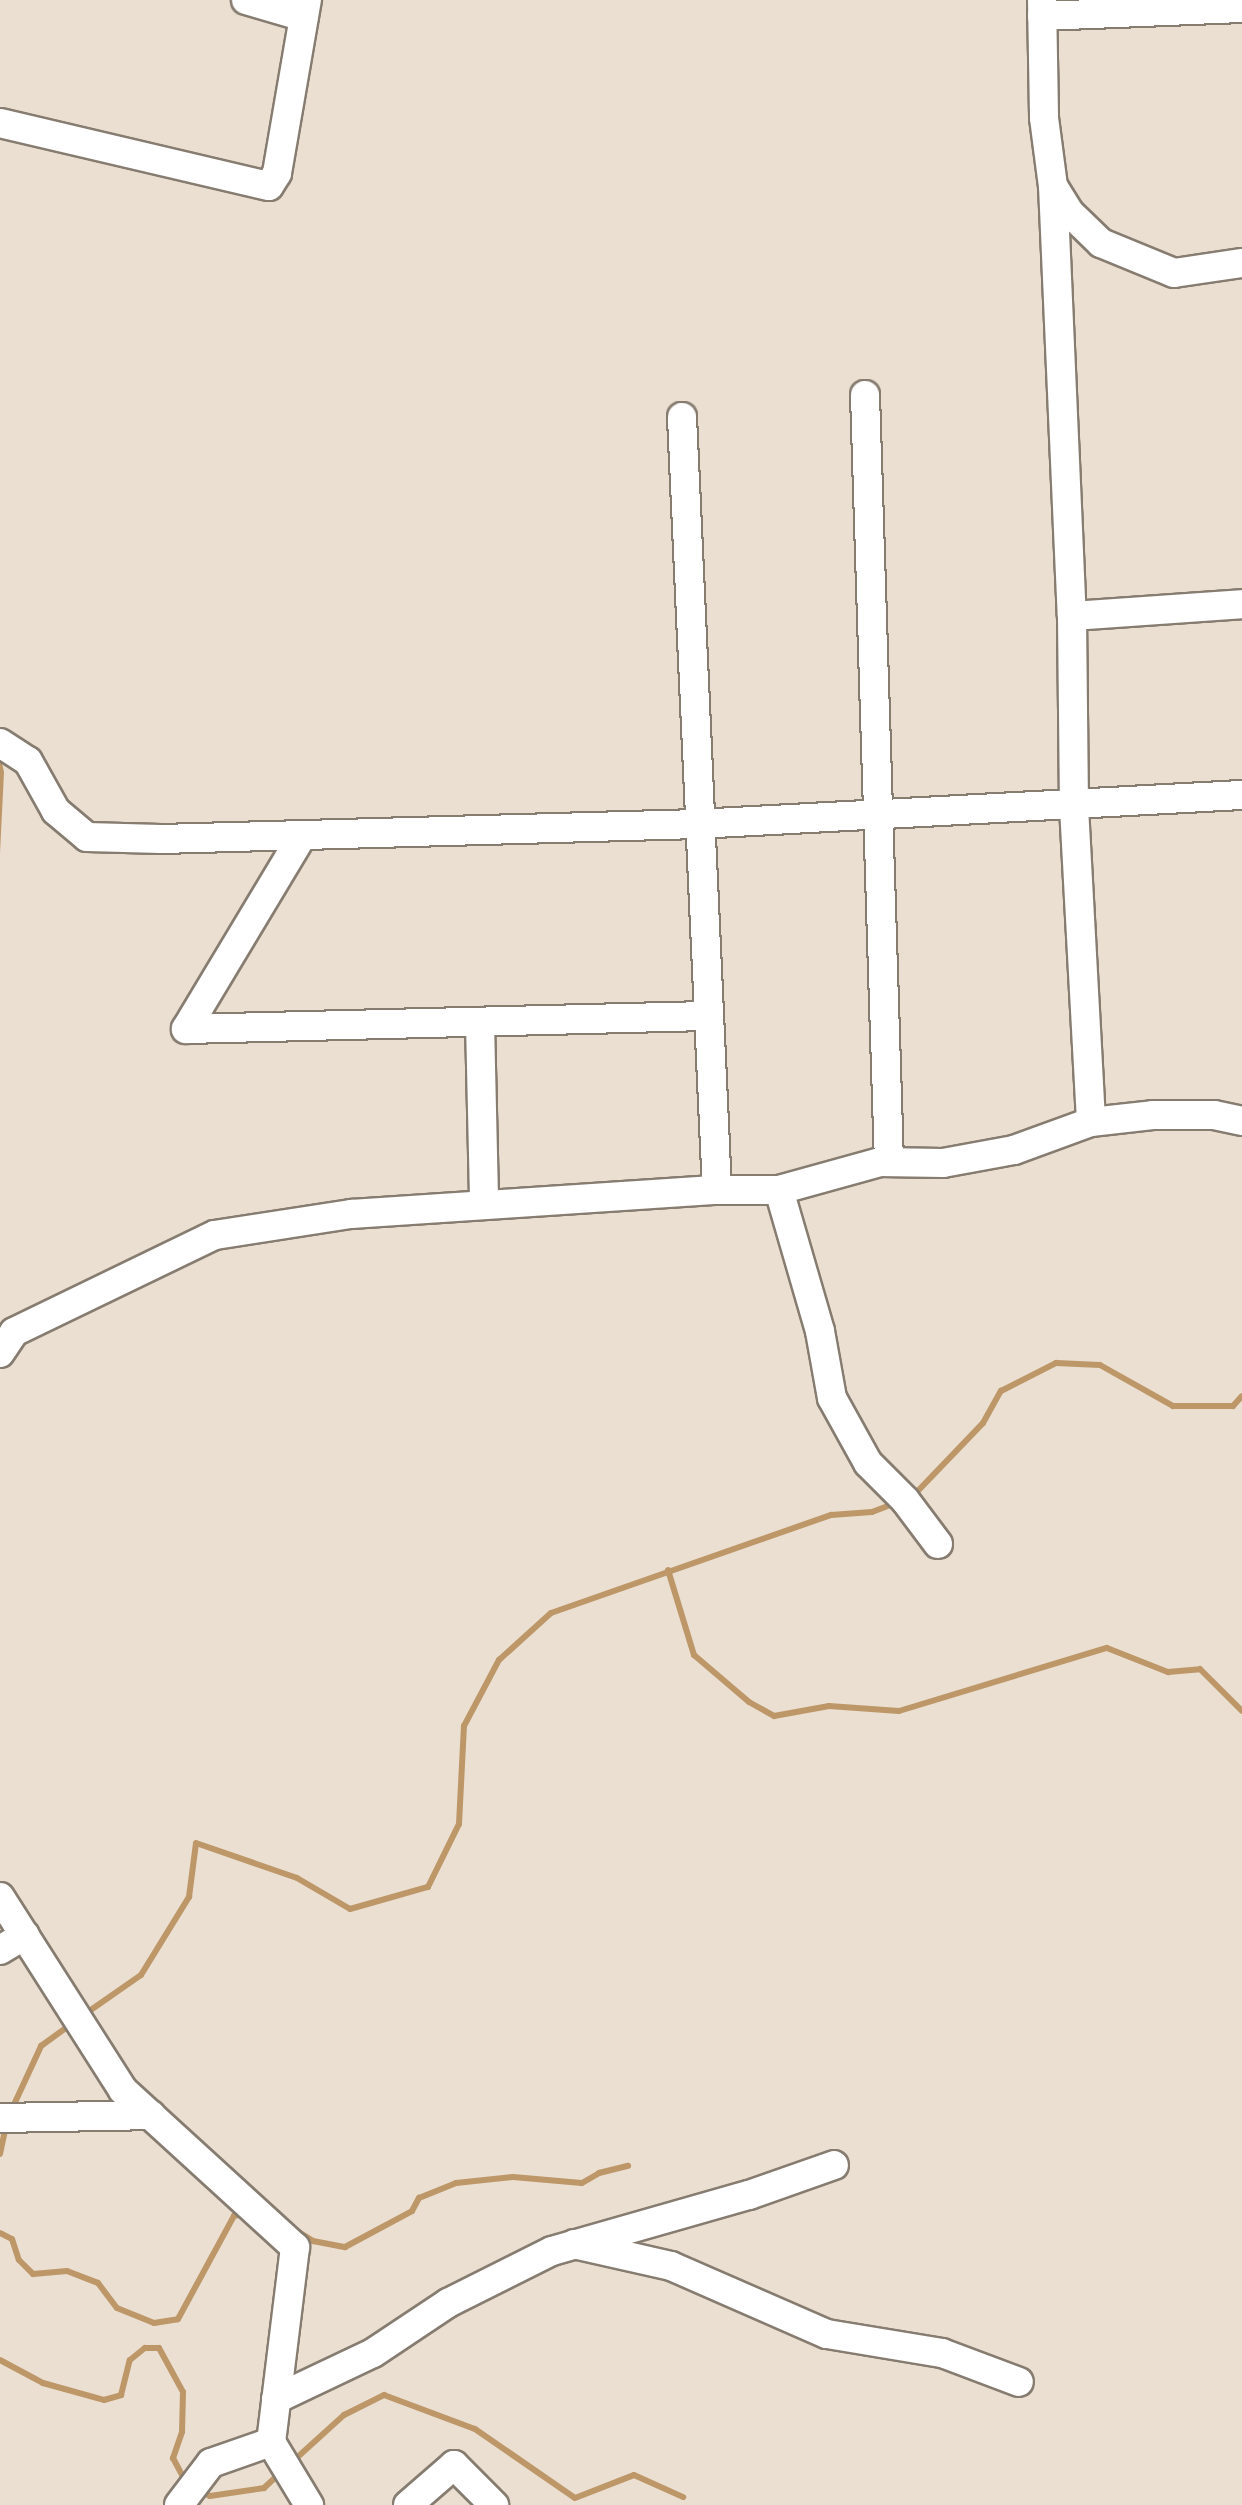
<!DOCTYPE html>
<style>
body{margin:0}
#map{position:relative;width:1242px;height:2505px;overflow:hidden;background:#eadfd1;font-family:Manrope,sans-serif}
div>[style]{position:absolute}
.water>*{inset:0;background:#be9768}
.stream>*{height:6px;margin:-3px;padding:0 3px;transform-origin:3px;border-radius:3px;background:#be9768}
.roads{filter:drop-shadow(2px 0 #867c70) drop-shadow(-2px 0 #867c70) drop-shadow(0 2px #867c70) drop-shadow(0 -2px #867c70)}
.minor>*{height:28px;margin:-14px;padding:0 14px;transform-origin:14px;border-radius:14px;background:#fff}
span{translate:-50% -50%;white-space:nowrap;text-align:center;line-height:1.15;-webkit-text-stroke:5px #fff;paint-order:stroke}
</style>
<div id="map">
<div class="water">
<i style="clip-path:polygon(0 754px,4px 772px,0 853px)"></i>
</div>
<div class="stream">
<i style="left:913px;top:1496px;width:101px;rotate:-46.2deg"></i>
<i style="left:983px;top:1423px;width:37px;rotate:-61deg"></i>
<i style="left:1001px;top:1391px;width:62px;rotate:-27deg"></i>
<i style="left:1056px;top:1363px;width:44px;rotate:2.6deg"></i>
<i style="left:1100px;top:1365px;width:84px;rotate:29.3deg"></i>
<i style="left:1173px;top:1406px;width:60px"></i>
<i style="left:1233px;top:1406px;width:13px;rotate:-48deg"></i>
<i style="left:668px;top:1570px;width:89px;rotate:73deg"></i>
<i style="left:694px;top:1655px;width:72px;rotate:40.5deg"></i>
<i style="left:749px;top:1702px;width:29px;rotate:29deg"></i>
<i style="left:774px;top:1716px;width:56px;rotate:-10.3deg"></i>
<i style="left:829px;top:1706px;width:70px;rotate:4.1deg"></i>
<i style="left:899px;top:1711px;width:217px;rotate:-16.9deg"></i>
<i style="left:1107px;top:1648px;width:66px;rotate:21.5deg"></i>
<i style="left:1168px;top:1672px;width:32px;rotate:-5deg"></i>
<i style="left:1200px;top:1669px;width:59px;rotate:45deg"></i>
<i style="left:85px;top:2014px;width:68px;rotate:-34.9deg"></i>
<i style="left:141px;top:1975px;width:92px;rotate:-58.4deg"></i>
<i style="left:189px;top:1897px;width:54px;rotate:-82.6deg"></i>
<i style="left:196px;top:1843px;width:107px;rotate:19.1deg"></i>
<i style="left:297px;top:1878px;width:61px;rotate:30.3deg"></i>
<i style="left:350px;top:1909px;width:81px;rotate:-15.8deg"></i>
<i style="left:428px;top:1887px;width:70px;rotate:-63.8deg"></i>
<i style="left:459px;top:1824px;width:98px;rotate:-87.1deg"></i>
<i style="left:464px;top:1726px;width:75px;rotate:-62.1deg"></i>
<i style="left:499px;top:1660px;width:70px;rotate:-42.1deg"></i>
<i style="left:551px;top:1613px;width:297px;rotate:-19.3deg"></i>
<i style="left:831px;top:1515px;width:41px;rotate:-4.2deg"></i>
<i style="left:872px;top:1512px;width:26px;rotate:-21deg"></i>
<i style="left:11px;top:2111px;width:72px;rotate:-65.2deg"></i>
<i style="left:41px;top:2046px;width:39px;rotate:-36deg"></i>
<i style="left:0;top:2154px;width:30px;rotate:-78deg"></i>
<i style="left:297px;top:2231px;width:19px;rotate:32deg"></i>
<i style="left:313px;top:2241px;width:33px;rotate:11deg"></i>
<i style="left:345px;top:2247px;width:76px;rotate:-28.2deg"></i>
<i style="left:412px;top:2211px;width:15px;rotate:-62deg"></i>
<i style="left:419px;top:2198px;width:40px;rotate:-22deg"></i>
<i style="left:456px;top:2183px;width:57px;rotate:-6deg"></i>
<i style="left:513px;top:2177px;width:69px;rotate:5deg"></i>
<i style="left:582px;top:2183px;width:20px;rotate:-30deg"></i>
<i style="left:599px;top:2173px;width:30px;rotate:-14deg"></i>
<i style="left:0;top:2233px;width:13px;rotate:27deg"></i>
<i style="left:12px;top:2239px;width:22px;rotate:72deg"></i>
<i style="left:19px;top:2260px;width:20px;rotate:45deg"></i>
<i style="left:33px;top:2274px;width:34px;rotate:-5deg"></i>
<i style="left:67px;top:2271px;width:33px;rotate:21deg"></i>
<i style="left:98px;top:2283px;width:31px;rotate:53deg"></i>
<i style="left:117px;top:2308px;width:40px;rotate:22deg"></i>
<i style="left:154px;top:2323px;width:24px;rotate:-9deg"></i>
<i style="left:178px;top:2319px;width:117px;rotate:-61.5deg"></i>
<i style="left:234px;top:2216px;width:11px;rotate:-15deg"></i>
<i style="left:0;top:2360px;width:49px;rotate:28.1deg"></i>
<i style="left:43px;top:2383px;width:63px;rotate:15.6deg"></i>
<i style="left:104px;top:2400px;width:18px;rotate:-16deg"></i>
<i style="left:121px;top:2395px;width:36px;rotate:-76deg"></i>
<i style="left:130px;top:2360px;width:19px;rotate:-39deg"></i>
<i style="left:145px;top:2348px;width:14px"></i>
<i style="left:159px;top:2348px;width:50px;rotate:61.4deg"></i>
<i style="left:183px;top:2392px;width:40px;rotate:91.4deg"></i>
<i style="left:182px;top:2432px;width:28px;rotate:109deg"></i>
<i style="left:173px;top:2458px;width:27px;rotate:62deg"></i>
<i style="left:291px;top:2463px;width:72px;rotate:-42.2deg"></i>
<i style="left:344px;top:2415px;width:45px;rotate:-26.6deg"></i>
<i style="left:384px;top:2395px;width:97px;rotate:20.5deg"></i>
<i style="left:475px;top:2429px;width:121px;rotate:34.6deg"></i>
<i style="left:575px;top:2498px;width:63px;rotate:-21.3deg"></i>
<i style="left:634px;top:2475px;width:54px;rotate:24.2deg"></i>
<i style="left:198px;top:2490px;width:13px;rotate:27deg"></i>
<i style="left:210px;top:2496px;width:55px;rotate:-8.4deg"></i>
<i style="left:264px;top:2488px;width:22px;rotate:-43deg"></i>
</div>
<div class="roads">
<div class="minor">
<i style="left:246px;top:0;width:60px;rotate:16.3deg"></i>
<i style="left:1042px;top:0;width:118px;rotate:89deg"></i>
<i style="left:1044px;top:118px;width:69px;rotate:82.5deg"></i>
<i style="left:1053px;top:186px;width:32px;rotate:58deg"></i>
<i style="left:1070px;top:213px;width:43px;rotate:44.1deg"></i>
<i style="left:1101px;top:243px;width:79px;rotate:22.3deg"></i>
<i style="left:1174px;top:273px;width:69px;rotate:-8.4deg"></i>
<i style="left:1042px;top:16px;width:200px;rotate:-2.3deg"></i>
<i style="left:0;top:123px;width:276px;rotate:13.2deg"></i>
<i style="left:269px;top:186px;width:15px;rotate:-58deg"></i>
<i style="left:277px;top:173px;width:176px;rotate:-80.2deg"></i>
<i style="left:1053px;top:186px;width:430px;rotate:87.5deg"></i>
<i style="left:1072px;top:616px;width:191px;rotate:89.4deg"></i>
<i style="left:1074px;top:807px;width:315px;rotate:86.9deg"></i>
<i style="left:865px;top:395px;width:766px;rotate:88.21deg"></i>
<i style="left:682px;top:417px;width:774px;rotate:87.41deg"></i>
<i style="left:1072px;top:616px;width:170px;rotate:-4deg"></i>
<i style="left:0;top:743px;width:33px;rotate:33deg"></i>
<i style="left:28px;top:761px;width:57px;rotate:60.8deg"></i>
<i style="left:56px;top:811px;width:40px;rotate:40deg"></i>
<i style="left:87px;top:837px;width:74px;rotate:1.5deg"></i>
<i style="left:161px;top:839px;width:536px;rotate:-1.6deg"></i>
<i style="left:697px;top:824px;width:546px;rotate:-3.05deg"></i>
<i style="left:480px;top:1022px;width:183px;rotate:88.7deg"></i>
<i style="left:186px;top:1029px;width:522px;rotate:-1.43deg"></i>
<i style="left:186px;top:1029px;width:225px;rotate:-59deg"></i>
<i style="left:0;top:1353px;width:25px;rotate:-56deg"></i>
<i style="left:14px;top:1332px;width:223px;rotate:-25.8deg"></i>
<i style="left:215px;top:1235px;width:138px;rotate:-8.8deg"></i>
<i style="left:351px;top:1214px;width:367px;rotate:-3.8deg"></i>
<i style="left:717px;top:1190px;width:62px"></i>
<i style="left:938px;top:1544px;width:55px;rotate:-126.9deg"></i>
<i style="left:905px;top:1500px;width:52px;rotate:-135deg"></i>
<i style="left:868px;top:1463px;width:74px;rotate:-119deg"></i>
<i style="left:832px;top:1398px;width:68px;rotate:-100.2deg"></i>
<i style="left:820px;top:1331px;width:147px;rotate:-106.2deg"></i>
<i style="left:779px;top:1190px;width:105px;rotate:-15.5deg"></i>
<i style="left:880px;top:1162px;width:63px;rotate:0.9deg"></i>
<i style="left:943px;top:1163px;width:72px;rotate:-10.4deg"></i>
<i style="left:1014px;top:1150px;width:82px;rotate:-20deg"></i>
<i style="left:1091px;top:1122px;width:62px;rotate:-6.4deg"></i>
<i style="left:1153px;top:1115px;width:61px"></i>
<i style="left:1214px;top:1115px;width:29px;rotate:12deg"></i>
<i style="left:0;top:1897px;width:229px;rotate:57.5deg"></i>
<i style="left:123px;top:2090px;width:233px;rotate:42.4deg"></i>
<i style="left:295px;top:2247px;width:196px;rotate:97deg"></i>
<i style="left:271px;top:2442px;width:74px;rotate:58.9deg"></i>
<i style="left:0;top:1950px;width:29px;rotate:-31deg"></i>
<i style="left:0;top:2118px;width:151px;rotate:-1.1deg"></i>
<i style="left:574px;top:2244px;width:99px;rotate:12.8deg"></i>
<i style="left:671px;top:2266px;width:170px;rotate:23.6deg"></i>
<i style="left:827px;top:2334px;width:117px;rotate:9.4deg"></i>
<i style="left:942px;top:2353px;width:82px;rotate:20.6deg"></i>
<i style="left:276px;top:2399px;width:107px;rotate:-25.4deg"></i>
<i style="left:373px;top:2353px;width:90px;rotate:-33.7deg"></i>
<i style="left:448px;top:2303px;width:116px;rotate:-26.6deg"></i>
<i style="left:552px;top:2251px;width:205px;rotate:-15.9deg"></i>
<i style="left:749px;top:2195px;width:90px;rotate:-19.4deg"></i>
<i style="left:179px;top:2505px;width:53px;rotate:-52.7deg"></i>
<i style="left:211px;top:2463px;width:64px;rotate:-19.3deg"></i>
<i style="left:408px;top:2505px;width:61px;rotate:-41deg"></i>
<i style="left:454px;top:2465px;width:57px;rotate:45deg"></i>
</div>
</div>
</div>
